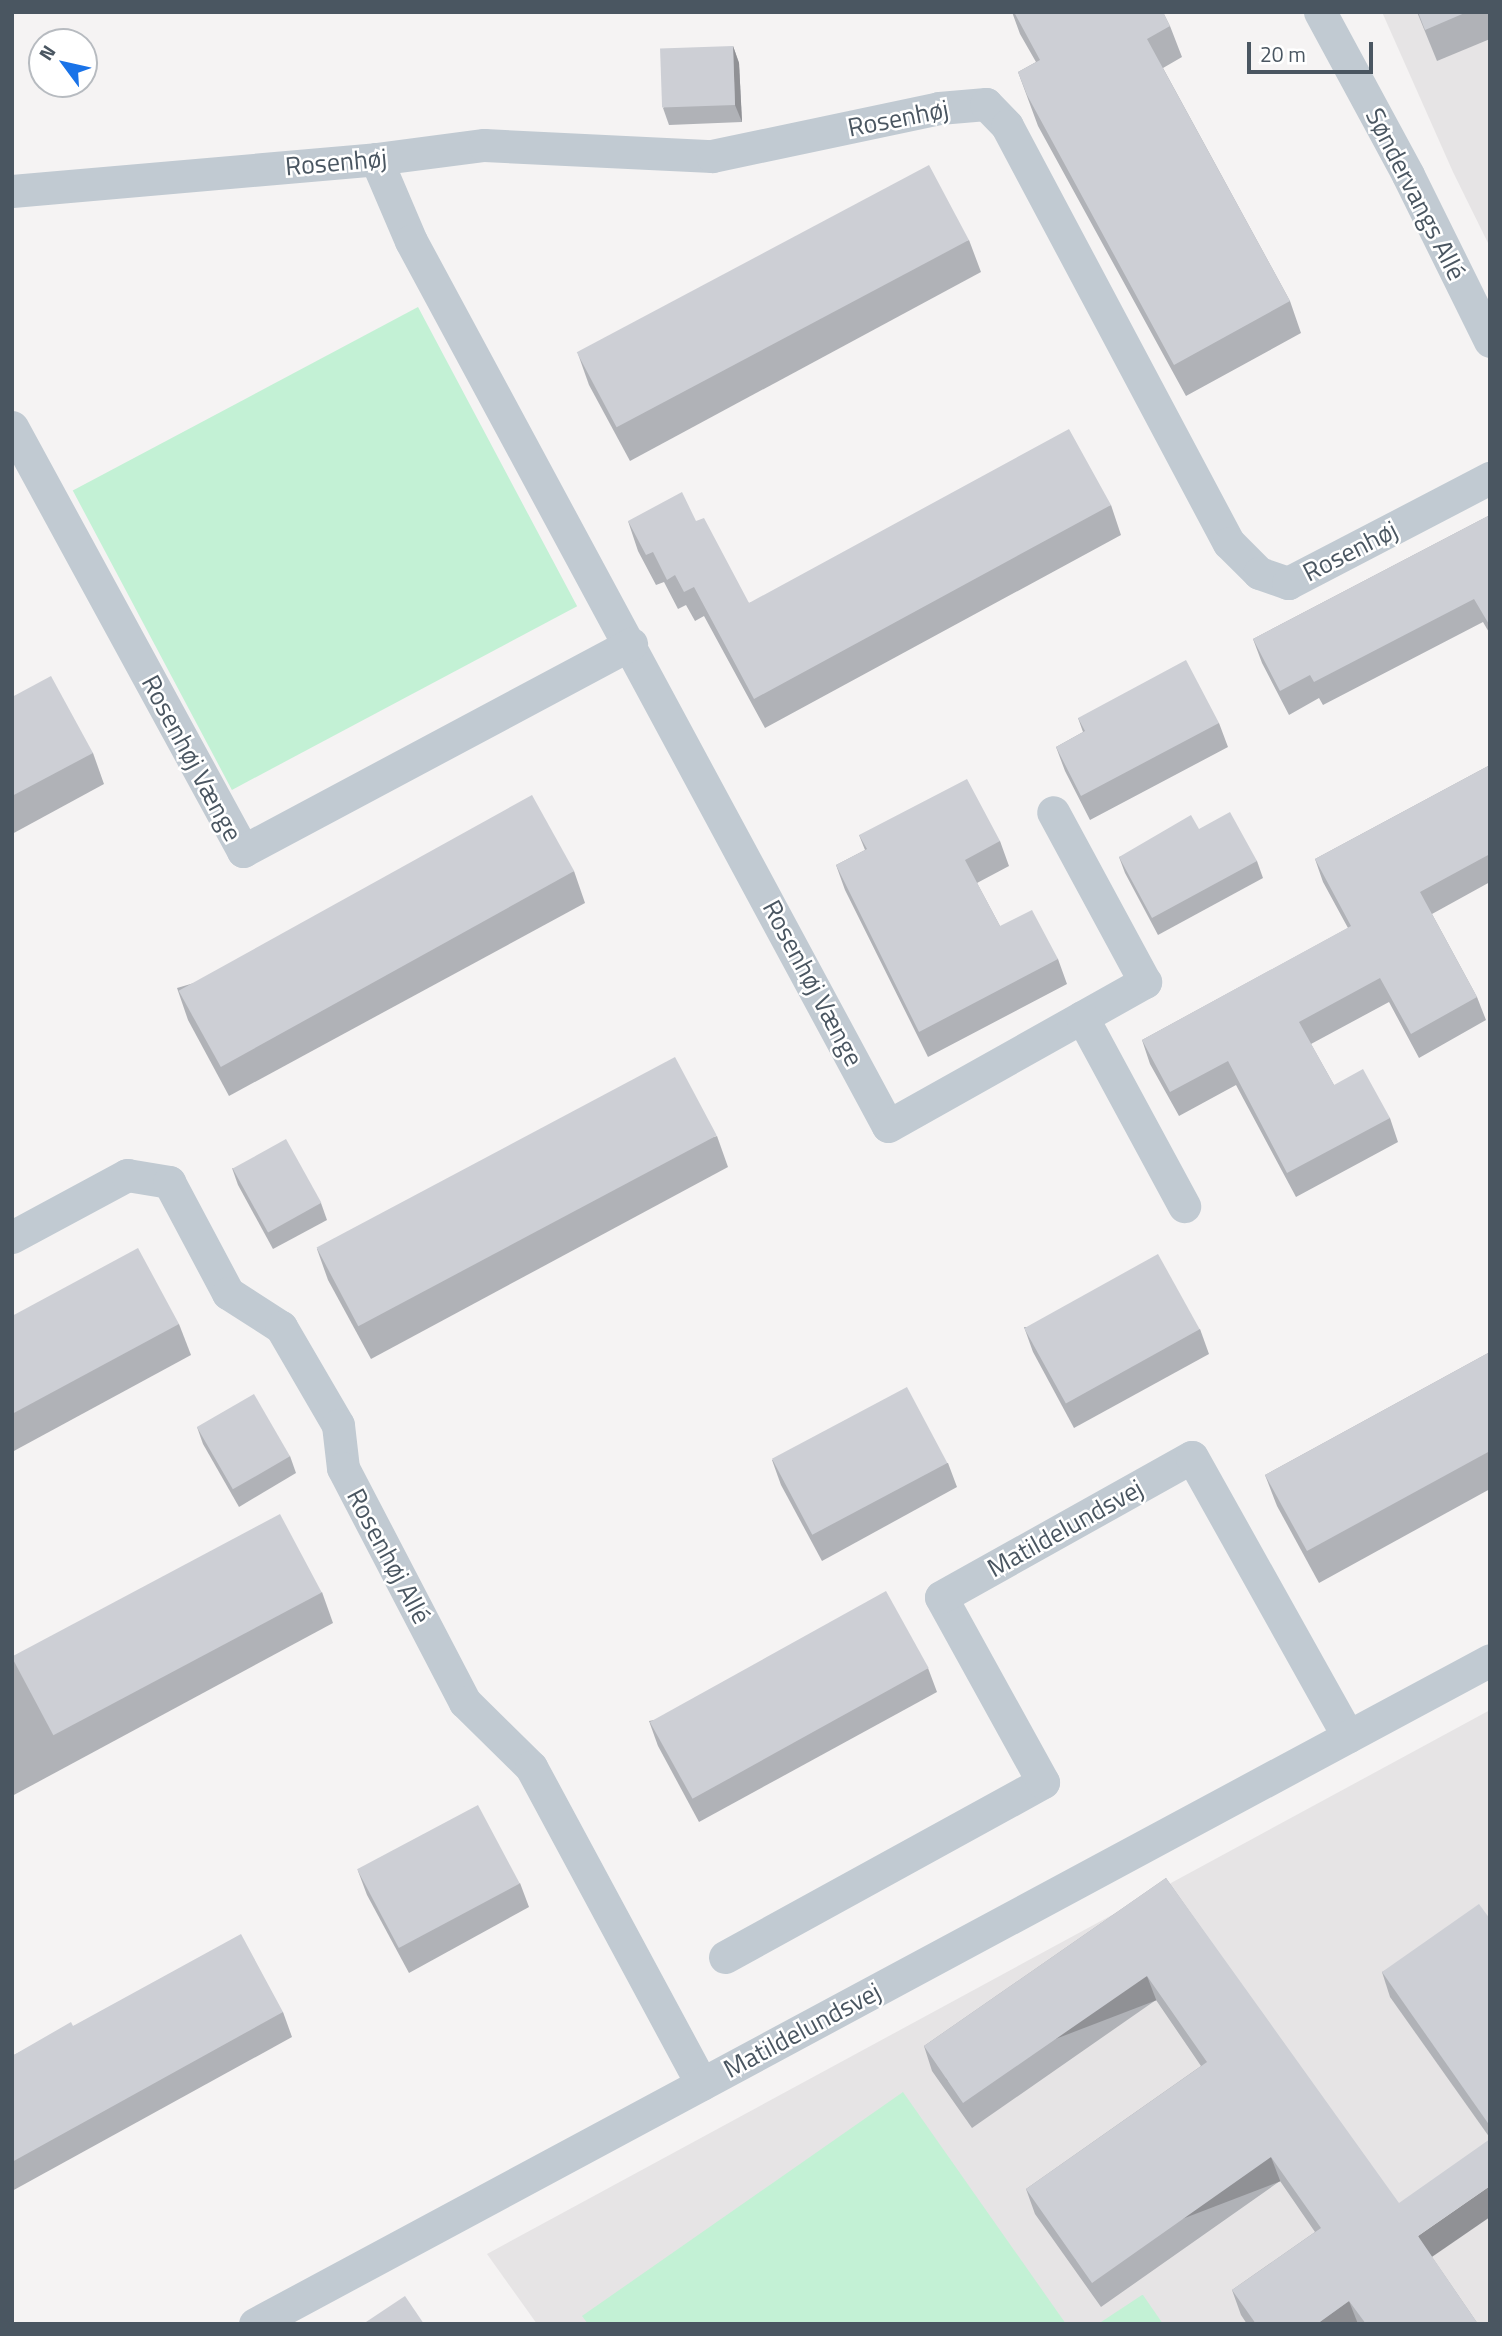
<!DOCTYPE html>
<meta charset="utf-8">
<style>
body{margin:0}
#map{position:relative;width:1502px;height:2336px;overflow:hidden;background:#f5f3f3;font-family:"Titillium Web",sans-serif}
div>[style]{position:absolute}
.education>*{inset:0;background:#e6e4e5}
.green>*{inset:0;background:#c3f1d5;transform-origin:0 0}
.street>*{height:33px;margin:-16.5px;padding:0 16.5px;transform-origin:16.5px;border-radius:16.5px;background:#c1cad2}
.wall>*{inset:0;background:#b0b2b7}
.shaded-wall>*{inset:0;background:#909195;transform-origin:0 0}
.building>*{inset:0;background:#cdcfd5;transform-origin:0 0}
span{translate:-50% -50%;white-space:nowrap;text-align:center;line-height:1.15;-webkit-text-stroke:5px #fff;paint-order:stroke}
.street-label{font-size:26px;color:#4a5661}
.frame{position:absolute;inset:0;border:14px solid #4a5661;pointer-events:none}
.north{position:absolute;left:28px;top:28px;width:70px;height:70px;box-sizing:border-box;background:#fff;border:2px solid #b7bbc0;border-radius:50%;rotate:303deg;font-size:19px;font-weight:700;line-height:28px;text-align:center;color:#4a5661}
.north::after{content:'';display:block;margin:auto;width:24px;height:32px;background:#1a73e8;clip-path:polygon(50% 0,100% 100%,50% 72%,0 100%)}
.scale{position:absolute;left:1247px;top:42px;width:126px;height:32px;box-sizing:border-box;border:4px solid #4a5661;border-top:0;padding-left:9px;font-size:21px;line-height:24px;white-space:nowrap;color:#4a5661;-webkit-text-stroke:5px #fff;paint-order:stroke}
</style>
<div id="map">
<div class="education">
<i style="clip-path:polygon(1382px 12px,1490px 12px,1490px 247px,1453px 172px)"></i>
<i style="clip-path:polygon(1490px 1710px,1490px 2324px,537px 2324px,487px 2254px)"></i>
</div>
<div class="green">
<i style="left:418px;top:307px;width:339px;height:391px;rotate:62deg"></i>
<i style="clip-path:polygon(903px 2092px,1066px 2324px,588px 2324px,582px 2316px)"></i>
<i style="clip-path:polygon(1143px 2295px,1163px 2324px,1098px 2324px,1142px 2295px)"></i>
</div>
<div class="street">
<i style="left:1320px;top:12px;width:185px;rotate:61.6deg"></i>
<i style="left:1408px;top:175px;width:185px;rotate:63.7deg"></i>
<i style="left:376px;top:159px;width:89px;rotate:66.9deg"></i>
<i style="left:411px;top:241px;width:1005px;rotate:61.68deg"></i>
<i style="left:888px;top:1126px;width:295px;rotate:-29.3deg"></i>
<i style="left:1145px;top:982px;width:193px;rotate:-118.4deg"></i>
<i style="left:12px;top:191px;width:365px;rotate:-5deg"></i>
<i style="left:376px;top:159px;width:109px;rotate:-7.4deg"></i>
<i style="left:484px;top:145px;width:228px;rotate:2.8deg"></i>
<i style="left:712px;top:156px;width:232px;rotate:-11.9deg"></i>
<i style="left:939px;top:108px;width:47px;rotate:-4.9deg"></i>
<i style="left:986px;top:104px;width:30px;rotate:46deg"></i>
<i style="left:1007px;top:126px;width:472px;rotate:62deg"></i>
<i style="left:1229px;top:543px;width:42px;rotate:45deg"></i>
<i style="left:1259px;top:573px;width:31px;rotate:19deg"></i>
<i style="left:1288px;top:583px;width:228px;rotate:-27.5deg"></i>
<i style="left:12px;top:427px;width:483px;rotate:61.4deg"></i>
<i style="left:243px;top:851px;width:440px;rotate:-28.1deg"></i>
<i style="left:1082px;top:1017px;width:215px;rotate:61.6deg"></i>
<i style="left:12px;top:1237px;width:131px;rotate:-28.3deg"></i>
<i style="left:127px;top:1175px;width:43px;rotate:9.5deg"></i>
<i style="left:169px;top:1182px;width:126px;rotate:62deg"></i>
<i style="left:228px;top:1293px;width:63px;rotate:32.7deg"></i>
<i style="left:281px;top:1327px;width:113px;rotate:59.8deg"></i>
<i style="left:338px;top:1425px;width:43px;rotate:83.4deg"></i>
<i style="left:343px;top:1468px;width:264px;rotate:62.5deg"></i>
<i style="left:465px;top:1702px;width:93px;rotate:44.6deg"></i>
<i style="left:531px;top:1767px;width:360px;rotate:61.7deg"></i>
<i style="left:725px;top:1957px;width:363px;rotate:-28.8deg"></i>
<i style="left:1043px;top:1782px;width:211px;rotate:-118.9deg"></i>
<i style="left:941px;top:1597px;width:287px;rotate:-29.2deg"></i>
<i style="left:1192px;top:1457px;width:320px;rotate:60.8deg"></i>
<i style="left:255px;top:2324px;width:1402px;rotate:-28.26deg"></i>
</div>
<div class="wall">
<i style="clip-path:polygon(1012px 12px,1163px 12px,1170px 26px,1182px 57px,1163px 68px,1290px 301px,1301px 333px,1186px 396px,1038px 126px,1018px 72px,1036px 62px,1020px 34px)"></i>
<i style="clip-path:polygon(1417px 12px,1490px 12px,1490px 39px,1437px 61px)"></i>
<i style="clip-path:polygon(733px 46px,739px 63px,742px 122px,669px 125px,663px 108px)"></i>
<i style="clip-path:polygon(969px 240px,981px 272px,630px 461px,589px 385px,578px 354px)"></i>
<i style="clip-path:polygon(1111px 505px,1121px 535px,765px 728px,704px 616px,695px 621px,686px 605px,678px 609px,664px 582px,656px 585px,638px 551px,628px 521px,749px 603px)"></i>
<i style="clip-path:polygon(1490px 515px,1490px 634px,1483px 622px,1323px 705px,1319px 698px,1289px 715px,1262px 663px,1253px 639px)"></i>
<i style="clip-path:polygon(12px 697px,93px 753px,104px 784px,12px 834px)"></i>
<i style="clip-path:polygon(1078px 718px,1219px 723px,1228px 747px,1090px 820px,1065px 771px,1056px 747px,1083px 732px)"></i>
<i style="clip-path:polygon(1490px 765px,1490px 882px,1432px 914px,1477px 997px,1486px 1020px,1419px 1058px,1389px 1002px,1311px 1044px,1334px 1085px,1390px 1118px,1398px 1142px,1296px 1197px,1236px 1085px,1179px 1116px,1150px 1064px,1142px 1040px,1348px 928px,1323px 882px,1315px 859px)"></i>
<i style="clip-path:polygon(1199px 829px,1257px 861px,1263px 878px,1158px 935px,1125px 873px,1119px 857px)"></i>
<i style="clip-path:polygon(859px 835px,1000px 841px,1009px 866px,977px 883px,1000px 926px,1058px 959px,1067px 984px,928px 1057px,845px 890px,836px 865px,865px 850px)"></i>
<i style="clip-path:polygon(574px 871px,585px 903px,229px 1096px,188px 1020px,177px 988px)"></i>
<i style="clip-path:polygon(717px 1136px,728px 1167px,371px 1359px,328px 1280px,317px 1249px)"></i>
<i style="clip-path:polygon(232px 1168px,321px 1203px,327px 1220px,273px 1249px,238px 1185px)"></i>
<i style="clip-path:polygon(12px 1316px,179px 1324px,191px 1355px,12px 1452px)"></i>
<i style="clip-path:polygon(1024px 1327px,1200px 1329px,1209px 1354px,1074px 1428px,1033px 1352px)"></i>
<i style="clip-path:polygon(1490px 1352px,1490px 1489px,1319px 1583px,1277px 1506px,1265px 1475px)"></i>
<i style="clip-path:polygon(197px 1427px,290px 1456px,296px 1473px,239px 1507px,203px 1444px)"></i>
<i style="clip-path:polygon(772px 1460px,948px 1463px,957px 1487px,822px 1561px,781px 1485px)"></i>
<i style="clip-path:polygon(322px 1592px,333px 1623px,12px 1796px,12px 1658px)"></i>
<i style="clip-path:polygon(928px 1668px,937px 1692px,699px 1822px,658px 1746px,649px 1721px)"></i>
<i style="clip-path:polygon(358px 1871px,520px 1883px,529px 1907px,409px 1973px,367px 1895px)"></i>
<i style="clip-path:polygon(1166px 1878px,1432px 2257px,1478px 2324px,1247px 2324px,1241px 2315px,1232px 2290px,1315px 2232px,1280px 2181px,1101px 2307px,1035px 2214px,1026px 2189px,1201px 2066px,1156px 2000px,972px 2128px,932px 2071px,924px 2046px)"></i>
<i style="clip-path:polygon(1490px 1919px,1490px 2138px,1390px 1997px,1382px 1972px)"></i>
<i style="clip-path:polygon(283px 2012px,292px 2037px,12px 2191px,12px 2056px,73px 2026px)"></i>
</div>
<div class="shaded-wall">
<i style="clip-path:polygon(733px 46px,739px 63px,742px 122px,735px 105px)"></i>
<i style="left:1147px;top:1976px;width:26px;height:224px;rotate:69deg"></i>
<i style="left:1271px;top:2157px;width:26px;height:219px;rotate:69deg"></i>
<i style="clip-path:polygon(1490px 2186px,1490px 2217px,1426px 2261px,1418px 2236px)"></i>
<i style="clip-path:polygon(1349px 2301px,1358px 2324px,1317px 2324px)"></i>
</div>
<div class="building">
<i style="clip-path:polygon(1014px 12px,1163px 12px,1170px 26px,1147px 39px,1290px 301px,1174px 365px,1027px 95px,1018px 72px,1040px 60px)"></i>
<i style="clip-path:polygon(1418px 12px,1467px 12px,1425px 30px)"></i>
<i style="left:733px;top:46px;width:59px;height:73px;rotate:88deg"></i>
<i style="left:929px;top:165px;width:85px;height:399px;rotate:62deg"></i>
<i style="clip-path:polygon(1069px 429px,1111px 505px,754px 699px,694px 587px,684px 592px,675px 575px,667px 580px,653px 552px,646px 555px,628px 521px,682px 492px,696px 521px,704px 518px,749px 603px)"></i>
<i style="clip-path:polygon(1490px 515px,1490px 626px,1474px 599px,1314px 682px,1310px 675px,1280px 691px,1253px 639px)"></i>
<i style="clip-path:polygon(1186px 660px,1219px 723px,1081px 796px,1056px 747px,1085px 731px,1078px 718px)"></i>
<i style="clip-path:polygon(51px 676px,93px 753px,12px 796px,12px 697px)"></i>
<i style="clip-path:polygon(1490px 765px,1490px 854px,1420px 892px,1477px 997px,1411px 1034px,1380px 978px,1299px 1022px,1334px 1085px,1363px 1069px,1390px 1118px,1287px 1173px,1228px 1061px,1170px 1092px,1142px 1040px,1351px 926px,1315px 859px)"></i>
<i style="clip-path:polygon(967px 779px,1000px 841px,965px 860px,1000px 926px,1032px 910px,1058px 959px,919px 1032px,836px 865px,867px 849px,859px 835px)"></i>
<i style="left:532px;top:795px;width:87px;height:404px;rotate:61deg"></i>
<i style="clip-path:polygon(1230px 812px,1257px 861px,1152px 918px,1119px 857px,1191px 815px,1199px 829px)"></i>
<i style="left:675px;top:1057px;width:89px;height:406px;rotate:62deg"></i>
<i style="left:286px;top:1139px;width:73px;height:61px;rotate:61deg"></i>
<i style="clip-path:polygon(138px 1248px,179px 1324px,12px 1414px,12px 1316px)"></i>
<i style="left:1158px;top:1254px;width:86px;height:153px;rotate:61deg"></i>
<i style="clip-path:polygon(1490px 1352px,1490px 1451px,1307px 1551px,1265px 1475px)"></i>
<i style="left:907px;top:1387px;width:86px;height:153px;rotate:62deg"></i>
<i style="left:254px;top:1394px;width:72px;height:66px;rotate:60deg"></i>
<i style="left:280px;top:1514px;width:89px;height:304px;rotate:62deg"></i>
<i style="left:886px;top:1591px;width:88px;height:270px;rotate:61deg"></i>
<i style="left:478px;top:1805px;width:89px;height:137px;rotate:62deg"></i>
<i style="clip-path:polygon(1166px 1878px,1399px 2203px,1490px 2139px,1490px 2186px,1418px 2236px,1478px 2324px,1366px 2324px,1349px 2301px,1317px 2324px,1256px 2324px,1232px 2290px,1321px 2228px,1271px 2157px,1092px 2283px,1026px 2189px,1207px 2062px,1147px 1976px,963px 2103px,924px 2046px)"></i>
<i style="clip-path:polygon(1479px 1904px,1490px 1919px,1490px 2126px,1382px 1972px)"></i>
<i style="clip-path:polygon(241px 1934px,283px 2012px,12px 2162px,12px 2056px,71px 2022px,73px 2026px)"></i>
<i style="clip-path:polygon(405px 2296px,424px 2324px,363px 2324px)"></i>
</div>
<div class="street-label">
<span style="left:898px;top:118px;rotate:-11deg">Rosenhøj</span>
<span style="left:336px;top:162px;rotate:-5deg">Rosenhøj</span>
<span style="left:1416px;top:194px;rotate:63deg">Søndervangs Allé</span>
<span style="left:1350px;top:551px;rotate:-27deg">Rosenhøj</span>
<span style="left:192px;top:758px;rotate:62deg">Rosenhøj Vænge</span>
<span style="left:813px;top:983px;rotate:62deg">Rosenhøj Vænge</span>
<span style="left:1065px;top:1528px;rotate:-29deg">Matildelundsvej</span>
<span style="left:389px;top:1556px;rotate:62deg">Rosenhøj Allé</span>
<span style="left:802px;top:2030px;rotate:-28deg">Matildelundsvej</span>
</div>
<div class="frame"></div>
<div class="north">N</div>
<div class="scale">20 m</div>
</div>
